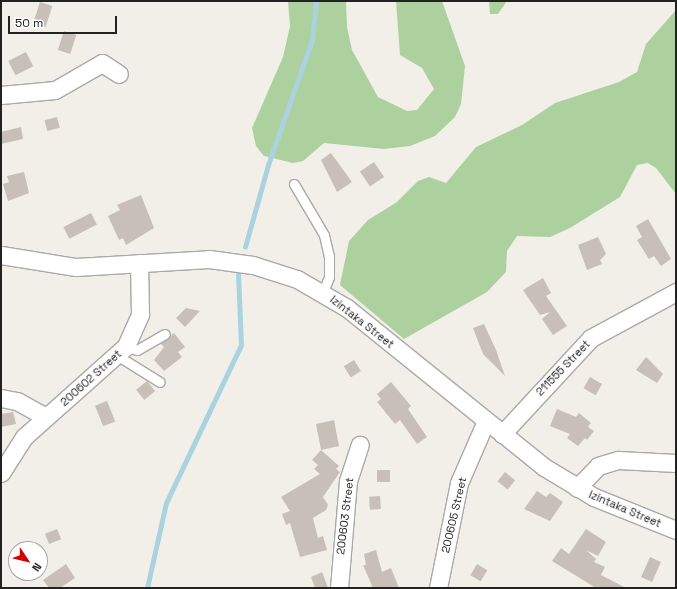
<!DOCTYPE html>
<style>
body{margin:0}
#map{position:relative;width:677px;height:589px;overflow:hidden;background:#f2efe9;font-family:"Space Grotesk",sans-serif}
div>[style]{position:absolute}
.forest>*{inset:0;background:#add19e}
.stream>*{height:4.5px;margin:-2.25px;padding:0 2.25px;transform-origin:2.25px;border-radius:2.25px;background:#aad3df}
.building>*{inset:0;background:#c7bfb8;transform-origin:0 0}
.roads{filter:drop-shadow(1px 0 #a9a9a9) drop-shadow(-1px 0 #a9a9a9) drop-shadow(0 1px #a9a9a9) drop-shadow(0 -1px #a9a9a9)}
.lane>*{height:9px;margin:-4.5px;padding:0 4.5px;transform-origin:4.5px;border-radius:4.5px;background:#fff}
.street>*{height:17px;margin:-8.5px;padding:0 8.5px;transform-origin:8.5px;border-radius:8.5px;background:#fff}
span{translate:-50% -50%;white-space:nowrap;text-align:center;line-height:1.15;-webkit-text-stroke:3px #fff;paint-order:stroke}
.street-label{font-size:11px;color:#222}
.frame{position:absolute;inset:0;border:2px solid #222;pointer-events:none}
.north{position:absolute;left:8px;top:541px;width:40px;height:40px;box-sizing:border-box;background:#fff;border:1px solid #a7a7a7;border-radius:50%;rotate:125deg;font-size:11px;font-weight:700;line-height:16px;text-align:center;color:#222}
.north::after{content:'';display:block;margin:auto;width:14px;height:18px;background:#d40000;clip-path:polygon(50% 0,100% 100%,50% 72%,0 100%)}
.scale{position:absolute;left:8px;top:16px;width:109px;height:18px;box-sizing:border-box;border:2px solid #222;border-top:0;padding-left:5px;font-size:12px;line-height:14px;white-space:nowrap;color:#222;-webkit-text-stroke:3px #fff;paint-order:stroke}
</style>
<div id="map">
<div class="forest">
<i style="clip-path:polygon(288px 1px,346px 1px,347px 27px,352px 50px,378px 97px,407px 111px,417px 110px,434px 89px,422px 68px,400px 55px,396px 1px,442px 1px,465px 66px,461px 104px,455px 117px,435px 136px,410px 146px,384px 149px,324px 143px,303px 161px,293px 163px,264px 156px,256px 146px,252px 128px,283px 57px,290px 26px)"></i>
<i style="clip-path:polygon(489px 1px,507px 1px,498px 14px,490px 14px)"></i>
<i style="clip-path:polygon(676px 10px,676px 194px,656px 168px,648px 163px,637px 165px,620px 197px,570px 228px,550px 237px,517px 236px,507px 251px,506px 272px,487px 292px,404px 339px,340px 285px,349px 241px,368px 220px,397px 202px,418px 181px,429px 177px,446px 183px,476px 147px,522px 125px,555px 103px,619px 82px,637px 72px,646px 44px)"></i>
</div>
<div class="stream">
<i style="left:245px;top:247px;width:85px;rotate:-74.3deg"></i>
<i style="left:268px;top:165px;width:133px;rotate:-70.6deg"></i>
<i style="left:312px;top:40px;width:39px;rotate:-84deg"></i>
<i style="left:147px;top:588px;width:87px;rotate:-77.4deg"></i>
<i style="left:166px;top:503px;width:175px;rotate:-64.6deg"></i>
<i style="left:241px;top:345px;width:72px;rotate:-92.4deg"></i>
</div>
<div class="building">
<i style="left:40px;top:2px;width:13px;height:22px;rotate:18deg"></i>
<i style="left:64px;top:31px;width:13px;height:20px;rotate:18deg"></i>
<i style="left:26px;top:52px;width:16px;height:20px;rotate:63deg"></i>
<i style="left:57px;top:117px;width:11px;height:13px;rotate:75deg"></i>
<i style="clip-path:polygon(21px 127px,23px 139px,1px 144px,1px 132px)"></i>
<i style="clip-path:polygon(331px 153px,352px 182px,337px 192px,321px 160px)"></i>
<i style="left:374px;top:162px;width:18px;height:17px;rotate:56deg"></i>
<i style="clip-path:polygon(24px 172px,29px 193px,8px 201px,3px 184px,9px 182px,7px 176px)"></i>
<i style="clip-path:polygon(141px 195px,154px 228px,126px 245px,123px 238px,119px 240px,108px 216px,120px 210px,117px 205px)"></i>
<i style="left:91px;top:213px;width:13px;height:31px;rotate:63deg"></i>
<i style="clip-path:polygon(648px 219px,671px 259px,661px 266px,654px 256px,649px 259px,637px 240px,642px 237px,636px 226px)"></i>
<i style="clip-path:polygon(598px 237px,606px 254px,600px 260px,602px 264px,587px 270px,578px 245px)"></i>
<i style="clip-path:polygon(543px 278px,551px 293px,546px 296px,567px 326px,553px 335px,542px 319px,550px 312px,540px 315px,523px 290px)"></i>
<i style="clip-path:polygon(186px 308px,200px 311px,185px 327px,176px 318px)"></i>
<i style="clip-path:polygon(484px 324px,496px 350px,505px 376px,483px 354px,473px 328px)"></i>
<i style="clip-path:polygon(174px 333px,185px 347px,178px 352px,182px 357px,164px 371px,154px 360px,164px 347px,161px 344px)"></i>
<i style="clip-path:polygon(646px 357px,663px 374px,657px 383px,636px 370px)"></i>
<i style="left:354px;top:360px;width:13px;height:12px;rotate:58deg"></i>
<i style="left:590px;top:377px;width:14px;height:13px;rotate:30deg"></i>
<i style="left:147px;top:381px;width:13px;height:14px;rotate:51deg"></i>
<i style="clip-path:polygon(391px 382px,411px 406px,408px 409px,427px 437px,417px 444px,400px 420px,395px 424px,377px 402px,381px 399px,377px 394px)"></i>
<i style="left:107px;top:401px;width:22px;height:13px;rotate:68deg"></i>
<i style="clip-path:polygon(557px 409px,576px 417px,579px 413px,591px 423px,588px 427px,594px 431px,587px 440px,585px 438px,578px 446px,567px 438px,570px 434px,550px 426px)"></i>
<i style="clip-path:polygon(13px 412px,16px 424px,1px 427px,1px 414px)"></i>
<i style="clip-path:polygon(334px 420px,339px 446px,321px 450px,339px 466px,336px 469px,340px 472px,323px 497px,328px 505px,326px 510px,313px 518px,318px 538px,323px 536px,327px 550px,300px 557px,290px 523px,286px 525px,282px 514px,290px 511px,281px 497px,320px 474px,314px 469px,318px 465px,312px 460px,321px 450px,316px 424px)"></i>
<i style="left:377px;top:470px;width:13px;height:12px"></i>
<i style="left:505px;top:472px;width:13px;height:12px;rotate:39deg"></i>
<i style="clip-path:polygon(537px 491px,546px 497px,550px 493px,563px 502px,550px 521px,524px 509px)"></i>
<i style="left:380px;top:496px;width:13px;height:11px;rotate:86deg"></i>
<i style="left:57px;top:529px;width:11px;height:13px;rotate:68deg"></i>
<i style="clip-path:polygon(586px 529px,606px 542px,598px 556px,586px 550px,596px 559px,594px 562px,605px 567px,601px 575px,626px 588px,596px 588px,552px 561px,561px 548px,569px 554px)"></i>
<i style="clip-path:polygon(376px 550px,382px 572px,391px 568px,399px 588px,373px 588px,363px 565px,366px 565px,364px 554px)"></i>
<i style="left:650px;top:557px;width:12px;height:22px;rotate:24deg"></i>
<i style="clip-path:polygon(66px 564px,75px 578px,60px 588px,49px 588px,43px 580px)"></i>
<i style="left:477px;top:564px;width:12px;height:13px;rotate:31deg"></i>
<i style="clip-path:polygon(322px 572px,327px 585px,328px 588px,315px 588px,311px 577px)"></i>
</div>
<div class="roads">
<div class="lane">
<i style="left:294px;top:184px;width:59px;rotate:59.5deg"></i>
<i style="left:324px;top:235px;width:22px;rotate:77deg"></i>
<i style="left:329px;top:256px;width:21px;rotate:90deg"></i>
<i style="left:329px;top:277px;width:16px;rotate:112deg"></i>
<i style="left:126px;top:347px;width:11px;rotate:15deg"></i>
<i style="left:137px;top:350px;width:32px;rotate:-30deg"></i>
<i style="left:118px;top:356px;width:49px;rotate:31.8deg"></i>
</div>
<div class="street">
<i style="left:1px;top:95px;width:54px;rotate:-5.3deg"></i>
<i style="left:55px;top:90px;width:54px;rotate:-29.9deg"></i>
<i style="left:102px;top:63px;width:20px;rotate:33deg"></i>
<i style="left:1px;top:255px;width:76px;rotate:9.1deg"></i>
<i style="left:76px;top:267px;width:133px;rotate:-3.4deg"></i>
<i style="left:209px;top:259px;width:44px;rotate:7.8deg"></i>
<i style="left:253px;top:265px;width:46px;rotate:17.7deg"></i>
<i style="left:297px;top:279px;width:58px;rotate:30.1deg"></i>
<i style="left:347px;top:308px;width:253px;rotate:38.9deg"></i>
<i style="left:544px;top:467px;width:58px;rotate:31deg"></i>
<i style="left:594px;top:497px;width:88px;rotate:21.9deg"></i>
<i style="left:1px;top:398px;width:16px;rotate:11deg"></i>
<i style="left:17px;top:401px;width:33px;rotate:29deg"></i>
<i style="left:502px;top:434px;width:131px;rotate:-47.2deg"></i>
<i style="left:591px;top:338px;width:97px;rotate:-28.4deg"></i>
<i style="left:1px;top:473px;width:43px;rotate:-57.4deg"></i>
<i style="left:24px;top:437px;width:137px;rotate:-41.7deg"></i>
<i style="left:126px;top:346px;width:35px;rotate:-66deg"></i>
<i style="left:140px;top:314px;width:51px;rotate:-91.1deg"></i>
<i style="left:577px;top:488px;width:30px;rotate:-46deg"></i>
<i style="left:598px;top:466px;width:21px;rotate:-17deg"></i>
<i style="left:618px;top:460px;width:58px;rotate:3deg"></i>
<i style="left:339px;top:588px;width:107px;rotate:-85.2deg"></i>
<i style="left:348px;top:481px;width:38px;rotate:-72deg"></i>
<i style="left:438px;top:588px;width:107px;rotate:-78.7deg"></i>
<i style="left:459px;top:483px;width:68px;rotate:-66.5deg"></i>
</div>
</div>
<div class="street-label">
<span style="left:362px;top:322px;rotate:38deg">Izintaka Street</span>
<span style="left:563px;top:368px;rotate:-46deg">211555 Street</span>
<span style="left:91px;top:378px;rotate:-42deg">200602 Street</span>
<span style="left:625px;top:509px;rotate:23deg">Izintaka Street</span>
<span style="left:454px;top:515px;rotate:-77deg">200605 Street</span>
<span style="left:345px;top:516px;rotate:-83deg">200603 Street</span>
</div>
<div class="frame"></div>
<div class="north">N</div>
<div class="scale">50 m</div>
</div>
